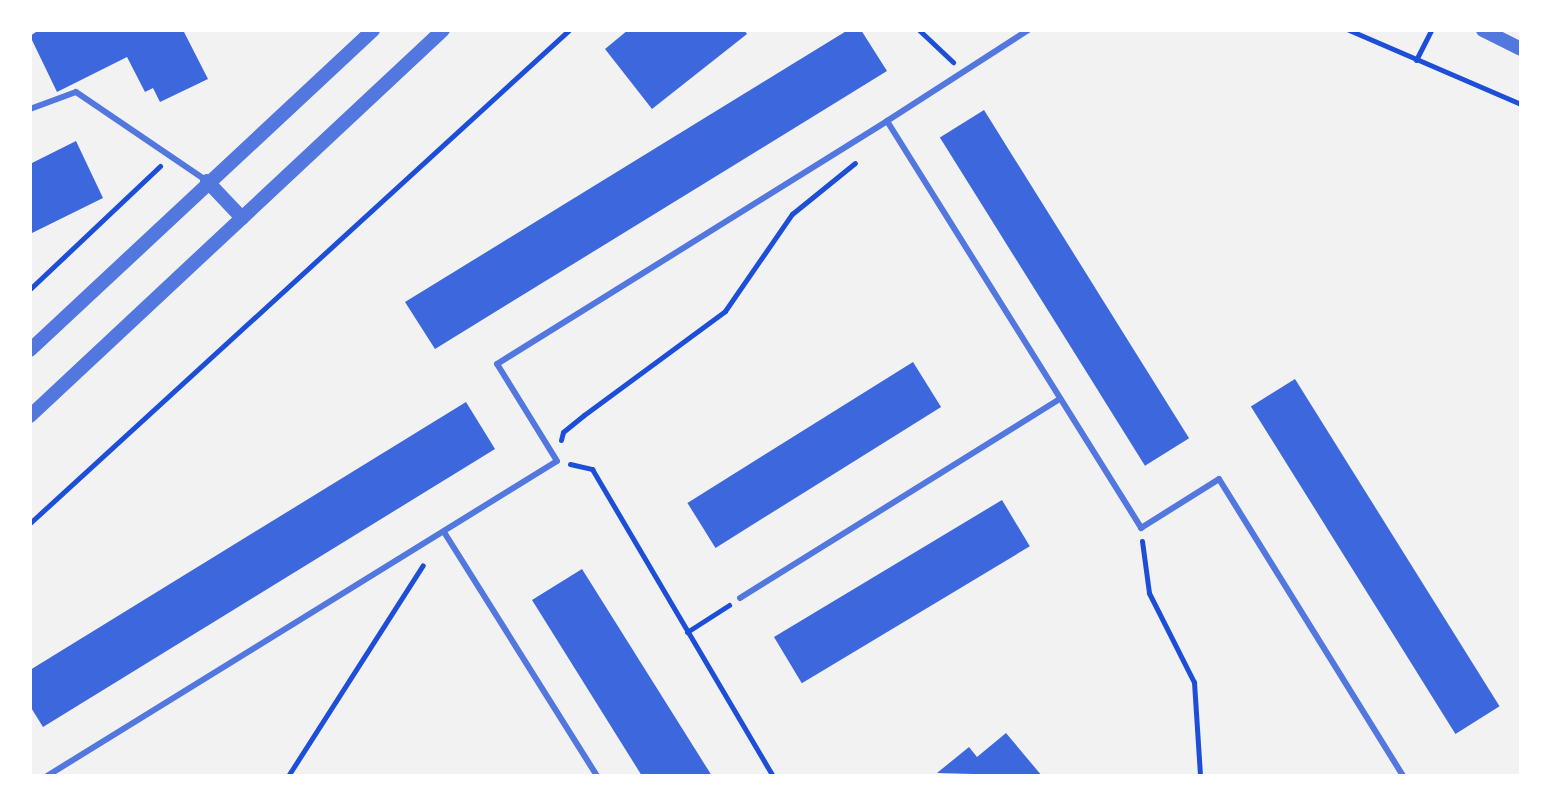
<!DOCTYPE html>
<style>
body{margin:0}
#map{position:relative;width:1551px;height:806px;overflow:hidden;background:#f2f2f2;font-family:Inter,sans-serif}
div>[style]{position:absolute}
.building>*{inset:0;background:#3d67dc;transform-origin:0 0}
.path>*{height:5px;margin:-2.5px;padding:0 2.5px;transform-origin:2.5px;border-radius:2.5px;background:#1d4ed8}
.service>*{height:6px;margin:-3px;padding:0 3px;transform-origin:3px;border-radius:3px;background:#5277de}
.tertiary>*{height:14px;margin:-7px;padding:0 7px;transform-origin:7px;border-radius:7px;background:#5277de}
span{translate:-50% -50%;white-space:nowrap;text-align:center;line-height:1.15;-webkit-text-stroke:8px #fff;paint-order:stroke}
.frame{position:absolute;inset:0;border:32px solid #fff;pointer-events:none}
</style>
<div id="map">
<div class="building">
<i style="clip-path:polygon(39px 30px,183px 30px,208px 79px,160px 102px,153px 88px,145px 92px,127px 57px,57px 92px,30px 36px)"></i>
<i style="clip-path:polygon(628px 30px,744px 30px,747px 34px,652px 109px,605px 49px)"></i>
<i style="clip-path:polygon(848px 30px,861px 30px,887px 71px,435px 349px,405px 302px)"></i>
<i style="left:984px;top:110px;width:387px;height:52px;rotate:58deg"></i>
<i style="clip-path:polygon(76px 141px,103px 198px,30px 234px,30px 164px)"></i>
<i style="left:913px;top:362px;width:53px;height:266px;rotate:58deg"></i>
<i style="left:1295px;top:379px;width:386px;height:52px;rotate:58deg"></i>
<i style="clip-path:polygon(466px 402px,495px 449px,43px 727px,30px 706px,30px 670px)"></i>
<i style="left:1002px;top:500px;width:54px;height:266px;rotate:59deg"></i>
<i style="clip-path:polygon(582px 569px,712px 776px,642px 776px,532px 600px)"></i>
<i style="clip-path:polygon(1006px 733px,1042px 776px,937px 773px,969px 747px,977px 757px)"></i>
</div>
<div class="path">
<i style="left:919px;top:30px;width:47px;rotate:43.3deg"></i>
<i style="left:1349px;top:30px;width:187px;rotate:23.3deg"></i>
<i style="left:1416px;top:60px;width:34px;rotate:-63deg"></i>
<i style="left:30px;top:289px;width:179px;rotate:-43.4deg"></i>
<i style="left:561px;top:440px;width:8px;rotate:-76deg"></i>
<i style="left:563px;top:432px;width:27px;rotate:-39deg"></i>
<i style="left:584px;top:415px;width:175px;rotate:-36.4deg"></i>
<i style="left:725px;top:311px;width:118px;rotate:-55.4deg"></i>
<i style="left:792px;top:214px;width:81px;rotate:-39deg"></i>
<i style="left:570px;top:464px;width:23px;rotate:13deg"></i>
<i style="left:592px;top:469px;width:356px;rotate:59.5deg"></i>
<i style="left:30px;top:523px;width:730px;rotate:-42.45deg"></i>
<i style="left:1142px;top:541px;width:52px;rotate:82.3deg"></i>
<i style="left:1149px;top:593px;width:100px;rotate:63.2deg"></i>
<i style="left:1194px;top:682px;width:94px;rotate:86.3deg"></i>
<i style="left:687px;top:632px;width:50px;rotate:-32.7deg"></i>
<i style="left:288px;top:776px;width:250px;rotate:-57.4deg"></i>
</div>
<div class="service">
<i style="left:30px;top:109px;width:49px;rotate:-20.3deg"></i>
<i style="left:76px;top:92px;width:158px;rotate:34.2deg"></i>
<i style="left:887px;top:121px;width:168px;rotate:-32.8deg"></i>
<i style="left:444px;top:532px;width:288px;rotate:57.9deg"></i>
<i style="left:740px;top:598px;width:377px;rotate:-31.9deg"></i>
<i style="left:47px;top:776px;width:599px;rotate:-31.7deg"></i>
<i style="left:557px;top:461px;width:114px;rotate:-121.7deg"></i>
<i style="left:497px;top:364px;width:460px;rotate:-31.9deg"></i>
<i style="left:887px;top:121px;width:480px;rotate:58deg"></i>
<i style="left:1141px;top:528px;width:92px;rotate:-32.1deg"></i>
<i style="left:1219px;top:479px;width:349px;rotate:58.2deg"></i>
</div>
<div class="tertiary">
<i style="left:1483px;top:30px;width:42px;rotate:26.6deg"></i>
<i style="left:207px;top:181px;width:51px;rotate:46.6deg"></i>
<i style="left:30px;top:350px;width:469px;rotate:-43deg"></i>
<i style="left:30px;top:416px;width:565px;rotate:-43.06deg"></i>
</div>
<div class="frame"></div>
</div>
